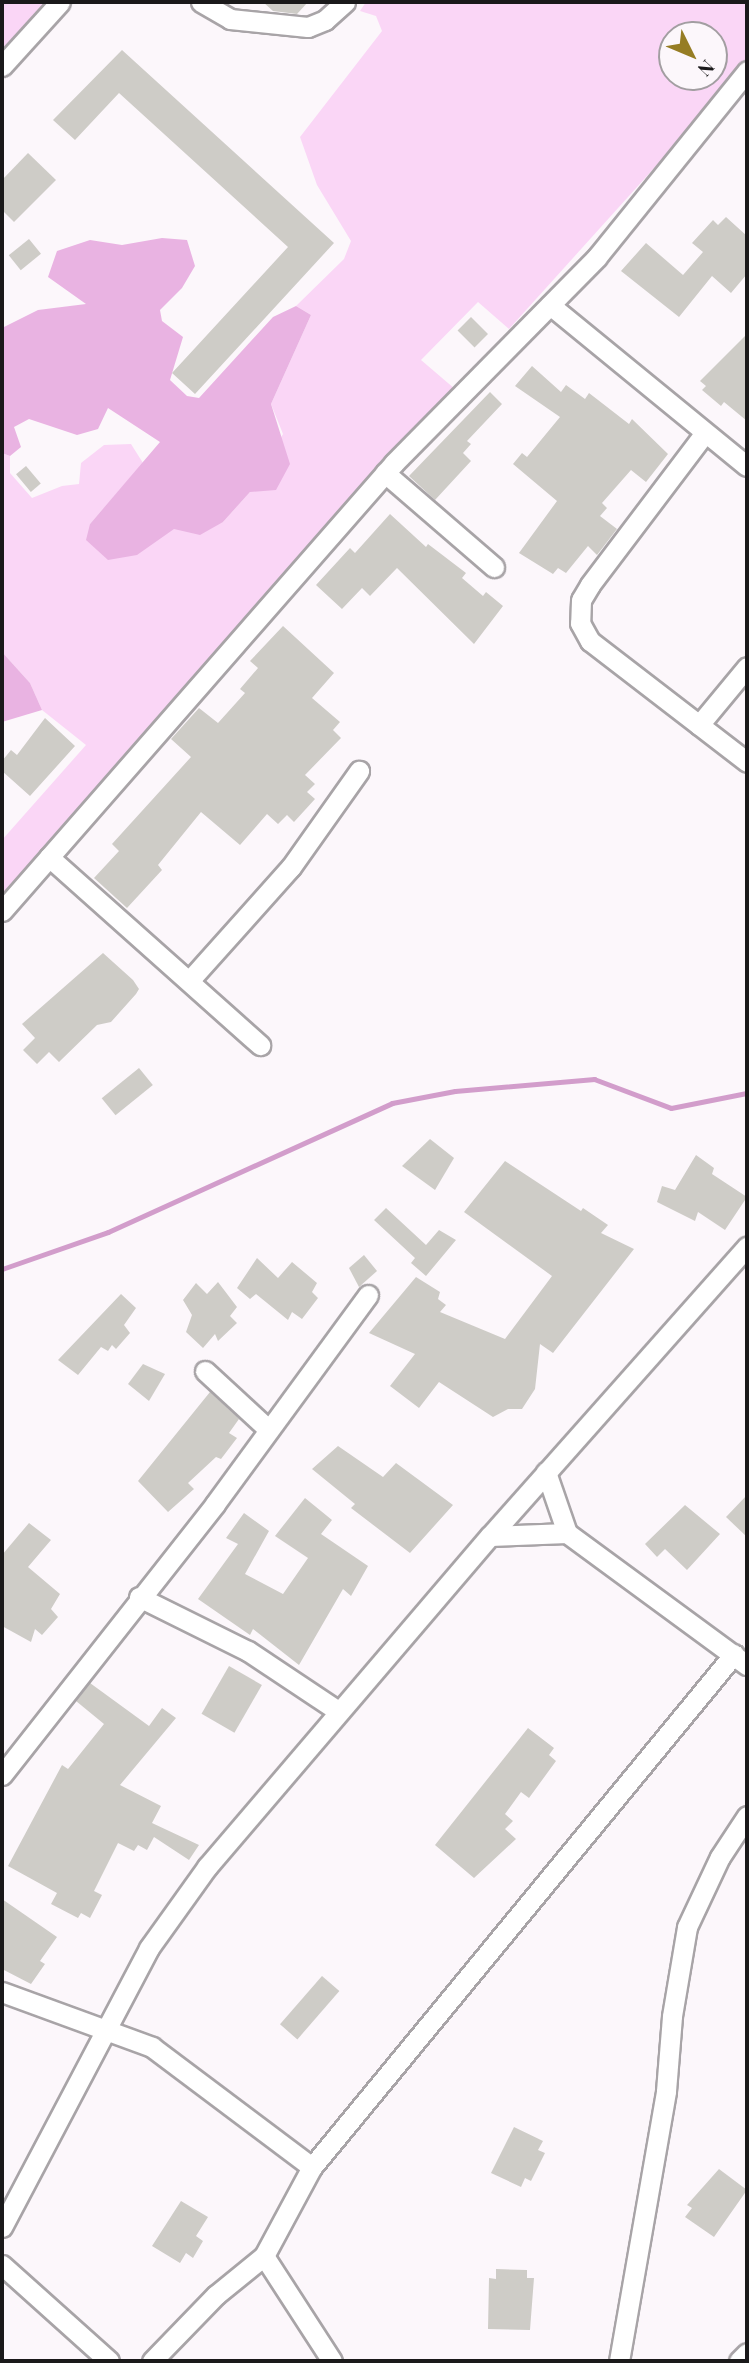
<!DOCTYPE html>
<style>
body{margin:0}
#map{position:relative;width:749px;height:2363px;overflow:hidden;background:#fcf7fb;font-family:"Playfair Display",serif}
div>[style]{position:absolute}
.green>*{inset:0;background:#fad6f6}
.forest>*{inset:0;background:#e9b3e2}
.stream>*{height:5px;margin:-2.5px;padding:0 2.5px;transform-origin:2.5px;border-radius:2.5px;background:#d29dcb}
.building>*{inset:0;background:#ceccc7;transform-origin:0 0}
.roads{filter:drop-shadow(2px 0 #a8a4a7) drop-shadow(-2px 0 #a8a4a7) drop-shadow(0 2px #a8a4a7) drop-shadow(0 -2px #a8a4a7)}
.minor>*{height:19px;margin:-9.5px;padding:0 9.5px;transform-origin:9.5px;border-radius:9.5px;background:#fff}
span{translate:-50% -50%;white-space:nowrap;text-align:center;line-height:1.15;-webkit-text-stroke:6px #fcf7fb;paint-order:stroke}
.frame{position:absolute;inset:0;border:4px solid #1a191a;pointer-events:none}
.north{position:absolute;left:658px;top:21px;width:70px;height:70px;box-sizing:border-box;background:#fcf7fb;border:2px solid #a29ea1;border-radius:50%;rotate:133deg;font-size:19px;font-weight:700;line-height:28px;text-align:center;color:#1a191a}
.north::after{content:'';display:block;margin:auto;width:24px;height:32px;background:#967d24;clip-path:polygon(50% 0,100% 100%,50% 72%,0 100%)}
</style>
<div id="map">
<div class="green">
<i style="clip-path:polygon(2px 2px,48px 2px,2px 54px)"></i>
<i style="clip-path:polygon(evenodd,366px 2px,747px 2px,747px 65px,509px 329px,478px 302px,421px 360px,455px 389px,121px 759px,2px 898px,2px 840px,86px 745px,42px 710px,30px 683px,2px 652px,2px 453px,10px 456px,10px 473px,32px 498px,62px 486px,79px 484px,81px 463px,104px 445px,131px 444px,143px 463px,90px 524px,174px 529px,223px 522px,250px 492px,283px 434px,271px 404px,311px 315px,296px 306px,344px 259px,351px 241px,317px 185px,300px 137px,382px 31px,376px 16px,360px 11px,366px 2px,672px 35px,714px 35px,714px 77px,672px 77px,672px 35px)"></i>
</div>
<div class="forest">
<i style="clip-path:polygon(162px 238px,187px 240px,195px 266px,182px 288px,160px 310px,162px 321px,183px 337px,170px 380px,187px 396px,199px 398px,273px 317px,296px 306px,311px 315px,271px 404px,290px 464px,276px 490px,250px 492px,223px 522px,200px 535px,174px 529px,137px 555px,108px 560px,86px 540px,90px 524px,160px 442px,108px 408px,98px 429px,77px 435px,29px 419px,14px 427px,21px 447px,10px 456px,2px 453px,2px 328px,38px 310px,86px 304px,48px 277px,57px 251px,90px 240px,122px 245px)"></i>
<i style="clip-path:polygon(2px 652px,30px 683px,42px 710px,2px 722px)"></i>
</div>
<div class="stream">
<i style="left:2px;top:1269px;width:112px;rotate:-19.2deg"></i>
<i style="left:108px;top:1232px;width:312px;rotate:-24.4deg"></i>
<i style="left:392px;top:1103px;width:64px;rotate:-10.8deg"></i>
<i style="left:455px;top:1091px;width:140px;rotate:-4.9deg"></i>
<i style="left:594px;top:1079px;width:82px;rotate:20.6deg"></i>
<i style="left:671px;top:1108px;width:77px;rotate:-11.2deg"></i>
</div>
<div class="building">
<i style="clip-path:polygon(263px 2px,308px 2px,297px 14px,273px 11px)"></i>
<i style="clip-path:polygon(122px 50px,334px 243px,195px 394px,172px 373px,288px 247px,119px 93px,75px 140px,53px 120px)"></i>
<i style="clip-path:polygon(28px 153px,56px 180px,14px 222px,2px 210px,2px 180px)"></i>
<i style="clip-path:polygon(726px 217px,747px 236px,747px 274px,731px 293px,712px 276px,679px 317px,621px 271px,646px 243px,683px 275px,703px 252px,692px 243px,713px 220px,718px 225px)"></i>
<i style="left:29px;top:239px;width:19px;height:26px;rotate:51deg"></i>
<i style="left:471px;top:317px;width:24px;height:19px;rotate:45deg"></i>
<i style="clip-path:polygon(747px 334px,747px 421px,724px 402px,721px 406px,702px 390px,706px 386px,700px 381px)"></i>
<i style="clip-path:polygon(532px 366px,561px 392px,566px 385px,585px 399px,589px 393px,629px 424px,632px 419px,668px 454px,646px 482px,631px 470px,602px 503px,607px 508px,600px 516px,617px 529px,597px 555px,588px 546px,566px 573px,558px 568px,553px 574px,519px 553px,557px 501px,513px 464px,522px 453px,527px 457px,560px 417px,515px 386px)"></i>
<i style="clip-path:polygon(490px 392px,502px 404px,467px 441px,471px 444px,463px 453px,471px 461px,435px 500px,409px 476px)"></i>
<i style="left:26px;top:466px;width:23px;height:13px;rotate:50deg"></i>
<i style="clip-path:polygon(390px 514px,426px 547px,428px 544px,466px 573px,462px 578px,483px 596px,486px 592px,503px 606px,474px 644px,397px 568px,370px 596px,362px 588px,342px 609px,316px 585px,350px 548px,355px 553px)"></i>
<i style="clip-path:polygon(283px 626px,334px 673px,312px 698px,340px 722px,333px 730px,341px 738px,305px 775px,315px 784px,307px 792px,315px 799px,294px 822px,287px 815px,278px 824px,267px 814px,240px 845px,201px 812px,158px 865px,162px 870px,127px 908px,94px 878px,119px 851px,112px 844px,191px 757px,171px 739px,199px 708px,218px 723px,245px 693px,240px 689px,258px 668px,250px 661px)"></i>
<i style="clip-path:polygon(45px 718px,75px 746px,30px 796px,2px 771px,2px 761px,11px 750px,17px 755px)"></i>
<i style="clip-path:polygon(103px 953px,133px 980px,139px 989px,136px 994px,111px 1022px,97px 1025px,59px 1062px,49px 1052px,37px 1064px,23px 1050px,35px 1038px,22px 1024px)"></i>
<i style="left:139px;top:1068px;width:22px;height:48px;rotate:51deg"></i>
<i style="clip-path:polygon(430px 1139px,454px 1158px,435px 1190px,402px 1166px)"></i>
<i style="clip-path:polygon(696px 1155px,714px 1168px,712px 1174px,747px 1197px,725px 1230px,698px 1212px,695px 1221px,657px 1202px,662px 1186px,675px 1190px)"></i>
<i style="clip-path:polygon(505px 1161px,581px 1211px,583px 1208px,608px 1225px,601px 1233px,634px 1249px,553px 1353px,540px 1344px,535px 1389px,522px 1409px,508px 1409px,493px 1417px,439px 1382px,419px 1408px,390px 1386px,415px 1354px,369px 1333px,416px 1277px,440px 1292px,438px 1299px,446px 1305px,440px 1312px,505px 1339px,552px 1276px,464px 1212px)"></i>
<i style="clip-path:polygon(386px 1208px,426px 1245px,439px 1230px,456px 1240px,426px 1276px,411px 1263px,415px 1258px,374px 1220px)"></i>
<i style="clip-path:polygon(364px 1255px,377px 1271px,359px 1287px,349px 1268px)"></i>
<i style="clip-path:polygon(257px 1258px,278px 1278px,292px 1262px,317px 1283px,312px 1292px,318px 1298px,302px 1319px,292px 1312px,288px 1320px,256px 1294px,250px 1299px,237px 1288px)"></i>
<i style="clip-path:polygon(218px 1282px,237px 1307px,230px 1316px,237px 1323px,218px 1341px,215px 1334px,203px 1348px,186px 1332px,192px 1315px,183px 1300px,196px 1283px,207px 1294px)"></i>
<i style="clip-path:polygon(121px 1294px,136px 1308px,124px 1325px,130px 1333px,116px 1349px,112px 1345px,108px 1351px,101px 1347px,78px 1375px,58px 1360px)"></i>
<i style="clip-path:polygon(143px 1364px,165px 1374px,149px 1401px,128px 1384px)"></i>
<i style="clip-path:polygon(210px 1392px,239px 1419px,229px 1433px,237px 1438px,221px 1459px,216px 1457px,188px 1483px,194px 1489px,168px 1512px,138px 1481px)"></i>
<i style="clip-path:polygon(338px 1446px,383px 1477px,396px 1463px,453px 1505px,410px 1553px,351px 1508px,355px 1504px,312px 1469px)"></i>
<i style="clip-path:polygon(747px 1495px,747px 1537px,726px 1517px)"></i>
<i style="clip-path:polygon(305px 1498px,332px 1520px,321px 1534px,368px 1566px,351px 1596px,343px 1589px,299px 1665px,253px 1629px,250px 1635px,198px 1599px,238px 1544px,226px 1538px,244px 1513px,269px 1531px,245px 1574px,283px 1594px,308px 1558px,275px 1536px)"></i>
<i style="clip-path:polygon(685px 1505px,720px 1534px,687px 1570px,665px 1549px,657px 1557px,645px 1544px)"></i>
<i style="clip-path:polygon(29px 1523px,51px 1540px,28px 1567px,60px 1594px,51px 1609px,58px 1617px,42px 1635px,35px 1629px,31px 1642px,2px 1626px,2px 1555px)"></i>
<i style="left:229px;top:1666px;width:38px;height:55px;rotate:30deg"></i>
<i style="clip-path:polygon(90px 1683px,149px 1726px,162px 1708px,176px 1718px,120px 1785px,161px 1806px,152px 1823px,199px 1845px,189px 1860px,154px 1837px,147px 1850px,138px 1845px,134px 1851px,118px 1843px,94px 1891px,102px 1895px,90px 1918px,81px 1913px,78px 1918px,51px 1904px,57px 1893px,8px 1866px,62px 1765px,68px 1769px,104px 1724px,76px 1701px)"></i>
<i style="clip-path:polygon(528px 1728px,554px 1748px,549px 1755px,556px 1761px,529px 1798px,521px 1792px,505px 1814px,513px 1821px,505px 1829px,516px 1839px,474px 1878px,435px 1845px)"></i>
<i style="clip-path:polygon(2px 1899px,57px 1937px,40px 1961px,45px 1964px,31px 1984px,2px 1969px)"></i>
<i style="left:322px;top:1976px;width:23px;height:64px;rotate:41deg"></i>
<i style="clip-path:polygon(514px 2127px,543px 2141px,538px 2150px,545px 2153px,531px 2181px,525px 2178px,521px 2187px,491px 2173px)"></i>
<i style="clip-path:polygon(719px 2169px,747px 2190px,714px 2237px,685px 2217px,692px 2208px,687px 2205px)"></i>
<i style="clip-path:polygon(181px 2201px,208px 2217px,196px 2236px,203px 2241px,193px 2258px,186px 2253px,180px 2263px,152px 2246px)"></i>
<i style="clip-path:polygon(496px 2269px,527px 2270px,527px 2278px,534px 2278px,530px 2330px,488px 2329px,489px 2278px,496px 2279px)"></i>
</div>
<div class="roads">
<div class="minor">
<i style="left:201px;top:2px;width:34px;rotate:30deg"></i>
<i style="left:230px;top:19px;width:78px;rotate:5.9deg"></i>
<i style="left:308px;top:27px;width:18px;rotate:-22deg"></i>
<i style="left:325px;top:20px;width:27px;rotate:-42deg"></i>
<i style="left:2px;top:66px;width:86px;rotate:-47.8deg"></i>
<i style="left:550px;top:305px;width:254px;rotate:39.3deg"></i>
<i style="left:704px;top:434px;width:189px;rotate:127.1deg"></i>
<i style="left:590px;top:585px;width:17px;rotate:121deg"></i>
<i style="left:581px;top:600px;width:23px;rotate:92deg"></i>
<i style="left:580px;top:623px;width:21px;rotate:61deg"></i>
<i style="left:590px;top:641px;width:198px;rotate:37.6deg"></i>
<i style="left:385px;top:473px;width:144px;rotate:40.8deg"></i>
<i style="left:699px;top:725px;width:75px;rotate:-50.4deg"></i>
<i style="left:49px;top:857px;width:283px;rotate:41.7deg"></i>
<i style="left:2px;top:911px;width:595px;rotate:-48.81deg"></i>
<i style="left:394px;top:463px;width:289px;rotate:-45.4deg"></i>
<i style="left:597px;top:257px;width:239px;rotate:-51.1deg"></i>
<i style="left:189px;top:981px;width:153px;rotate:-48.2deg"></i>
<i style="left:291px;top:867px;width:118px;rotate:-54.7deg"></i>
<i style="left:205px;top:1371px;width:86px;rotate:42.6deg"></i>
<i style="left:546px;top:1472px;width:65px;rotate:71deg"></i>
<i style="left:567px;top:1533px;width:223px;rotate:36.3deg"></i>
<i style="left:490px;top:1536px;width:77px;rotate:-2.2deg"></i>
<i style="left:139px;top:1597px;width:122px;rotate:26.4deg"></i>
<i style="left:248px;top:1651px;width:108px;rotate:33.7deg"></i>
<i style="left:2px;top:1775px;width:345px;rotate:-51.8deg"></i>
<i style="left:215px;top:1504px;width:259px;rotate:-53.8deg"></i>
<i style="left:2px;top:1992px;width:160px;rotate:20.1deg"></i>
<i style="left:152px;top:2047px;width:200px;rotate:36.9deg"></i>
<i style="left:2px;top:2227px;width:315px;rotate:-62.2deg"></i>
<i style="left:149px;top:1948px;width:100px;rotate:-54.4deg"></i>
<i style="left:207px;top:1867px;width:435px;rotate:-49.5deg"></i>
<i style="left:490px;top:1536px;width:387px;rotate:-48.4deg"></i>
<i style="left:264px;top:2256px;width:125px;rotate:57.1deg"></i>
<i style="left:2px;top:2265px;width:144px;rotate:41.9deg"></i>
<i style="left:152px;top:2361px;width:92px;rotate:-45.9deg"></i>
<i style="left:216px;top:2295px;width:62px;rotate:-39.1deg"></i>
<i style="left:264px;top:2256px;width:101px;rotate:-61.7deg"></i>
<i style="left:312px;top:2167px;width:664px;rotate:-50.56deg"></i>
<i style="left:619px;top:2361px;width:274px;rotate:-80.1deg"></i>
<i style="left:666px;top:2091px;width:75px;rotate:-85.4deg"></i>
<i style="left:672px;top:2016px;width:90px;rotate:-80.4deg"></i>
<i style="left:687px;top:1927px;width:77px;rotate:-64.8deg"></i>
<i style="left:720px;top:1857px;width:49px;rotate:-56.6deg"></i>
<i style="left:739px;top:2361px;width:11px;rotate:-45deg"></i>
</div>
</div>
<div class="frame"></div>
<div class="north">N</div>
</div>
